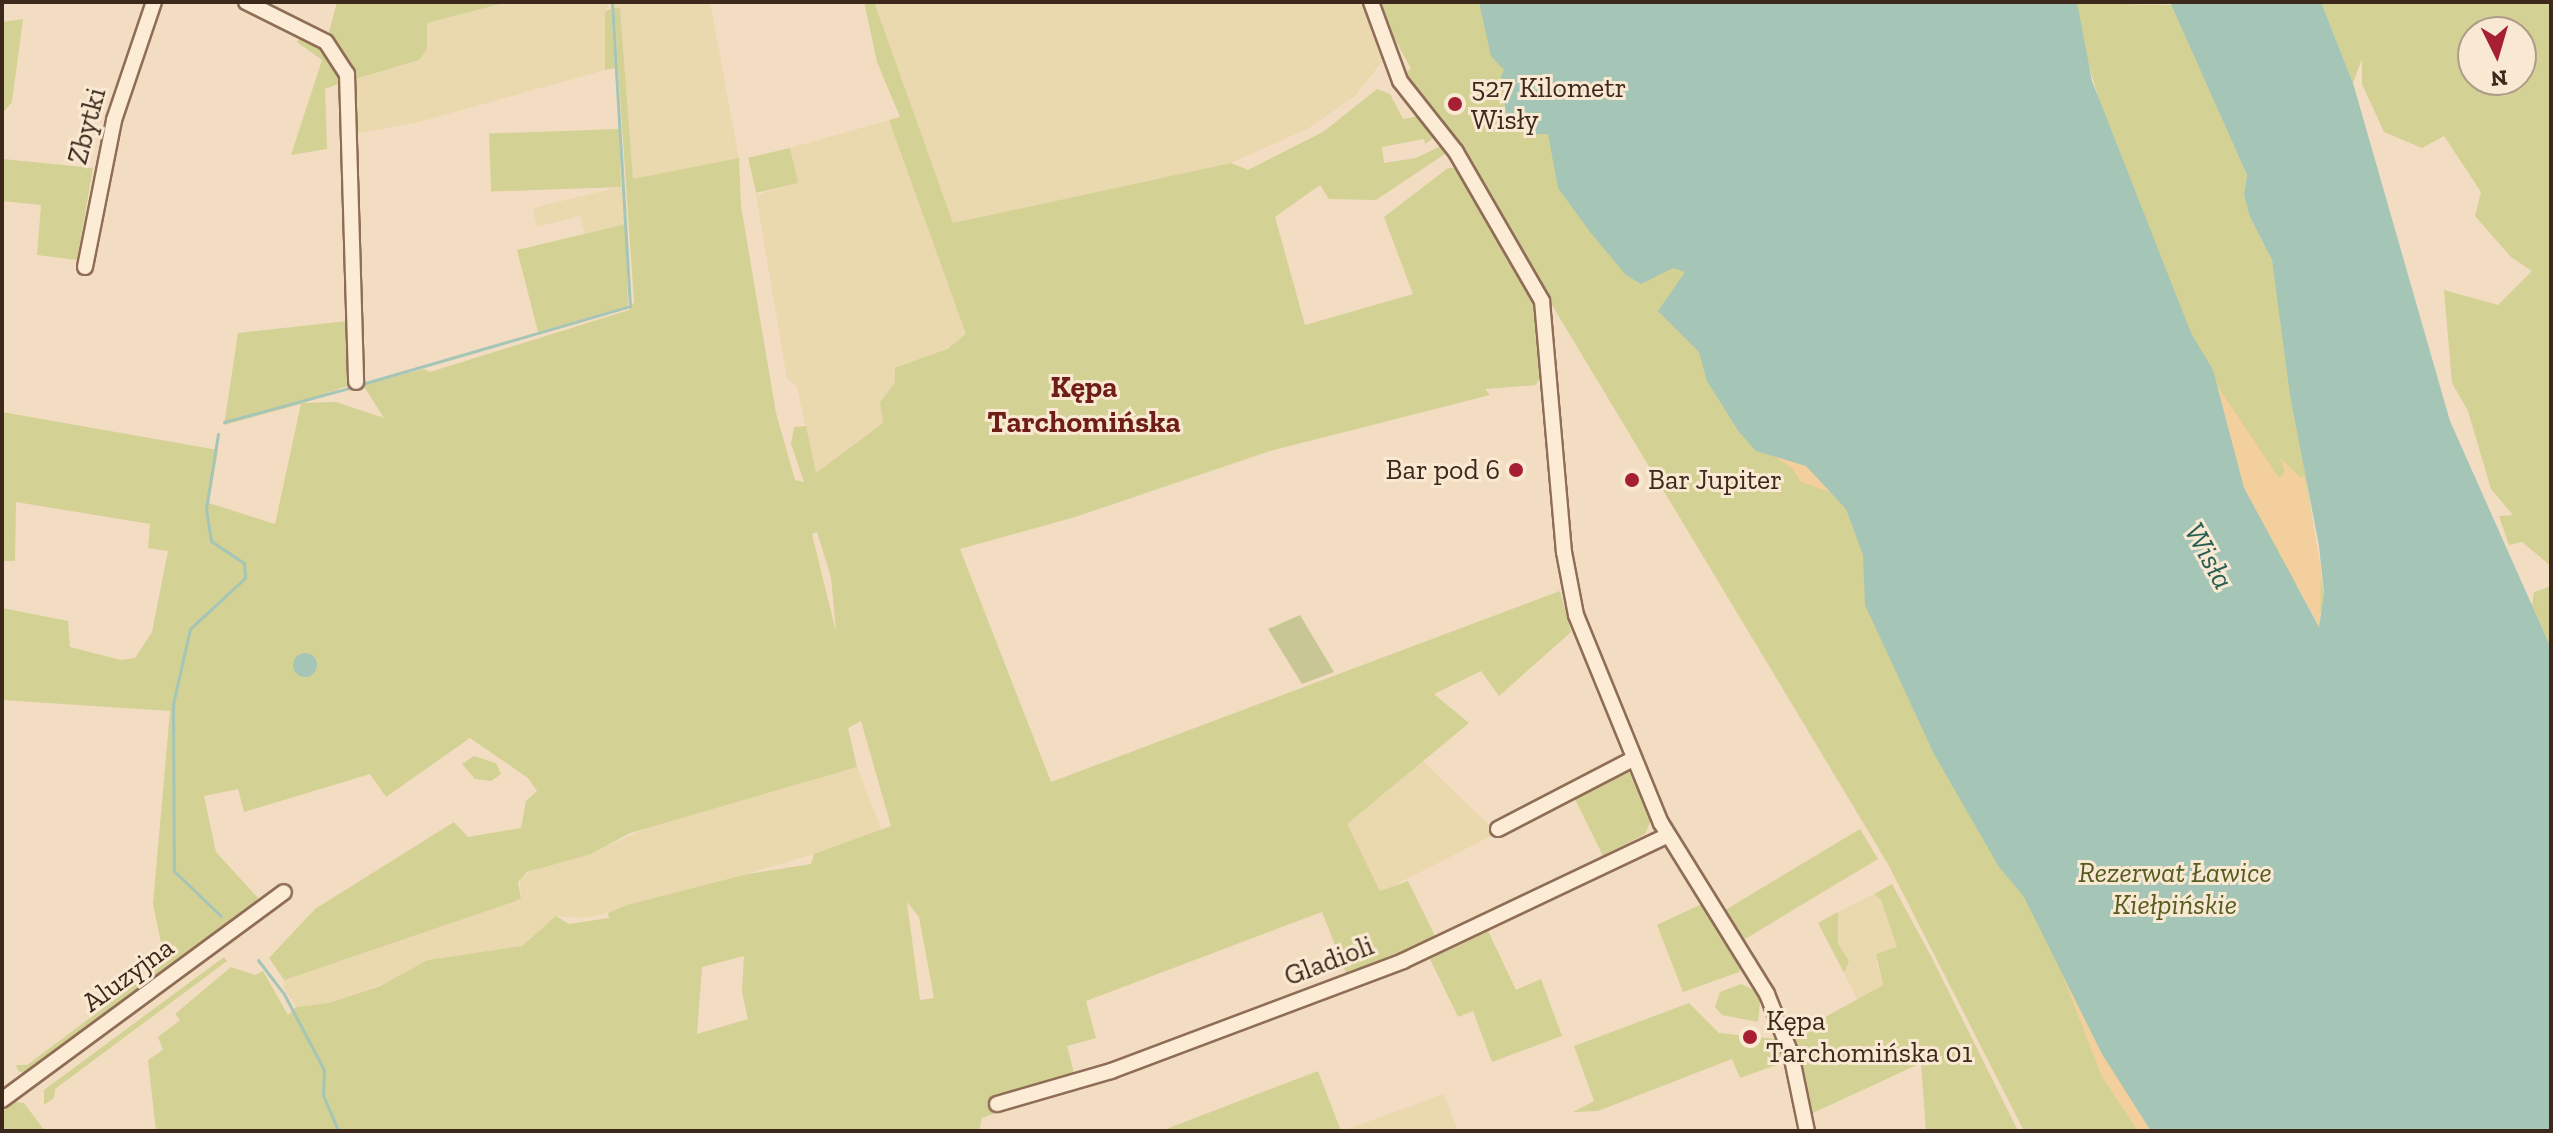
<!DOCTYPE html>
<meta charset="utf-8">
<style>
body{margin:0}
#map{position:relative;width:2553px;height:1133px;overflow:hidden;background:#f3ddc2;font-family:"Zilla Slab",serif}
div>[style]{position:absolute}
.farmland>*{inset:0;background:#ead8ae}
.green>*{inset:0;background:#d3d194;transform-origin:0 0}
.sand>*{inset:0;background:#f2cf9c}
.cemetery>*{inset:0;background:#c7c694}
.water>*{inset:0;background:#a5c5b7}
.round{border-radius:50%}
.stream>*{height:3px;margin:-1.5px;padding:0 1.5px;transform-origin:1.5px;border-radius:1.5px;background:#a5c5b7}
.roads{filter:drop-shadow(2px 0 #8f6d56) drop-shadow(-2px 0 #8f6d56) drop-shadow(0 2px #8f6d56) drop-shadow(0 -2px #8f6d56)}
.minor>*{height:14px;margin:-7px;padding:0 7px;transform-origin:7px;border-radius:7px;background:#fcecd6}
.dots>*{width:22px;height:22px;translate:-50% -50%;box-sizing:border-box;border:4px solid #f9e9d2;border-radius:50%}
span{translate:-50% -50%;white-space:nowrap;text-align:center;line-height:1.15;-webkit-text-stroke:6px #f9e9d2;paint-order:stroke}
.poi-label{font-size:28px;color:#3d281c}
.left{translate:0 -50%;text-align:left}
.right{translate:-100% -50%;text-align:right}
.street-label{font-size:28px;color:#3d281c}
.park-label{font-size:28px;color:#555c21;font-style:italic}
.neighbourhood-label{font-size:30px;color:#6f1d17;font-weight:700}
.water-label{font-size:30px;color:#2a5f54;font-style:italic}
.frame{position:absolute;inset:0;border:4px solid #3d281c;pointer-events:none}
.north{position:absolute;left:2457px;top:16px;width:80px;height:80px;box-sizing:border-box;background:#f9e9d2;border:2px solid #ae9c89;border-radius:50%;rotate:175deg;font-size:22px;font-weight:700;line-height:32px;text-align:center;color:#3d281c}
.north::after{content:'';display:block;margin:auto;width:28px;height:36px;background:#a61f33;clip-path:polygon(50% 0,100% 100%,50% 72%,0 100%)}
</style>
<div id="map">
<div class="farmland">
<i style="clip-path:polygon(508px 2px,610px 2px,605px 11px,605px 70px,419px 122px,355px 134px,355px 79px,419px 60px,427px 49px,427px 23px)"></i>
<i style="clip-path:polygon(614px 2px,710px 2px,739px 158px,633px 180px,620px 8px,614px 8px)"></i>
<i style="clip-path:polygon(873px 2px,1365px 2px,1385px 58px,1355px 96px,1309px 128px,1231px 163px,953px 223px)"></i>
<i style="clip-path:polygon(889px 120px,967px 334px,895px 383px,880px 402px,883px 423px,816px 473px,797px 387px,787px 379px,756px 195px,797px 183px,790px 148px)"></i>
<i style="clip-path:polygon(623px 186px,626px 224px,585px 234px,580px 216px,537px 227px,533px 208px)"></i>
<i style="clip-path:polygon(1423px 761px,1497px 833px,1381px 892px,1346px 824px)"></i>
<i style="clip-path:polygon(857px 767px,881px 828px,878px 835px,649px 903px,584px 918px,556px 916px,522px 946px,428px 960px,399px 978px,329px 1003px,296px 1007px,283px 987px,284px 980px,315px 967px,513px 902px,521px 897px,520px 877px,550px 863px,591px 854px,660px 821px)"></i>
<i style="clip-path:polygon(1874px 894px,1881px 900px,1898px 947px,1876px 962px,1883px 985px,1857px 999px,1844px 973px,1849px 961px,1838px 944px,1838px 912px)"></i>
<i style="clip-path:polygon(1444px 1094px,1458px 1131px,1342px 1131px)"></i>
</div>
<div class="green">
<i style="clip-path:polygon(337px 2px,508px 2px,427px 23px,427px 49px,419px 60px,355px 79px,351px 63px,329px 32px)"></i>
<i style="clip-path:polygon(evenodd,864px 2px,874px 2px,953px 223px,1231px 163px,1248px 170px,1323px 132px,1377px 89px,1390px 94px,1403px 119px,1420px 116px,1436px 136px,1425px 144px,1424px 139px,1382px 147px,1384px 163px,1416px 158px,1443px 145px,1448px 152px,1376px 200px,1329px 199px,1320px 185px,1275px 217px,1305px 325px,1413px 294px,1384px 217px,1448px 168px,1461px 168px,1539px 307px,1544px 368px,1536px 385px,1485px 389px,1490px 395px,1270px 451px,1075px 517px,960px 549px,1051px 782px,1560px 591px,1571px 632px,1499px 696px,1481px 671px,1434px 694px,1469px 723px,1347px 824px,1380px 891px,1408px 881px,1436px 938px,1346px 973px,1322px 912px,1086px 1001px,1096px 1038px,1067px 1046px,1074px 1073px,997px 1096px,996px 1113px,982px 1118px,979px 1131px,156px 1131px,148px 1060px,163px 1050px,158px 1037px,180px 1020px,175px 1014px,231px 967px,255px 975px,263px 971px,288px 1015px,296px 1007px,329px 1003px,380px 986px,428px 960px,522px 946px,556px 916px,569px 924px,609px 918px,608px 913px,627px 905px,748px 874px,811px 864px,814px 854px,891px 826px,861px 721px,848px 728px,857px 767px,630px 833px,591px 854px,527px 872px,518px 882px,521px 898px,513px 902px,284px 980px,269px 958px,315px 909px,454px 822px,468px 837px,521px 828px,526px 801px,537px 791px,528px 778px,470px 738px,386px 797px,370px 774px,244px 812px,238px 789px,204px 796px,216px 852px,260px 900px,26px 1074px,18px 1071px,16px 1065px,27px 1065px,165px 962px,153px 904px,170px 711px,2px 700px,2px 565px,2px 608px,68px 621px,70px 647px,121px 660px,135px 658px,152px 632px,168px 551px,148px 548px,150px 524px,16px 502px,15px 561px,2px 561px,2px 412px,218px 450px,209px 503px,275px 524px,301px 404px,224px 425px,238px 333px,347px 321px,350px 385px,301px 403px,336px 402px,384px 418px,363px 385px,424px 369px,430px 372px,629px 310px,634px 302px,614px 8px,620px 8px,633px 179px,739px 158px,741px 206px,776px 413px,795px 480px,804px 482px,791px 444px,794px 427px,806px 426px,816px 473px,883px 423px,880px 402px,895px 383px,895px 368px,947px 349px,966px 334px,889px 120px,900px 117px,877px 62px,864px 2px,817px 532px,831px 577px,836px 632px,812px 534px,817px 532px,864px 2px,907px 902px,919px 917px,934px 998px,920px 1000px,907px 902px,864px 2px,744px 956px,742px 992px,748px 1019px,697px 1034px,702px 967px,744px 956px)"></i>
<i style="clip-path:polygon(1375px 2px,1799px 2px,2551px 1131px,2024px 1131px,1888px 864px,1454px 142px,1414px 85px,1406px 72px,1411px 69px)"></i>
<i style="clip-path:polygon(2010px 2px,2172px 5px,2247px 175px,2244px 195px,2250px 217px,2272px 260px,2328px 621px,2266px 551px,2139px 240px,2080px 34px)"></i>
<i style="clip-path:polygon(evenodd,2321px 2px,2551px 2px,2551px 566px,2522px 542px,2509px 545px,2499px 516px,2513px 515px,2491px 489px,2468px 411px,2452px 383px,2444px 290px,2498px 305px,2532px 271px,2511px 257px,2475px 216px,2481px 192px,2444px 136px,2422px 148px,2384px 132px,2362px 84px,2362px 59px,2353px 83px,2321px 2px,2473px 32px,2521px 32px,2521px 80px,2473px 80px,2473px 32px)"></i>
<i style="clip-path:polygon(611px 9px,615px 68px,605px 70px,605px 11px)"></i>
<i style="clip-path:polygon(23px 19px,12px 102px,2px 114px,2px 22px)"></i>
<i style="clip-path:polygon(303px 35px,323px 49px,341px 83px,325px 89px,327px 149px,291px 155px,322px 60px,297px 42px)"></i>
<i style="left:619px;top:129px;width:58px;height:130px;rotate:88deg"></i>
<i style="left:790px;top:148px;width:36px;height:43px;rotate:77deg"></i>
<i style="clip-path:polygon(3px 159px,93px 168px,77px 260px,37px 255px,41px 205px,2px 201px)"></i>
<i style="clip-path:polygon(626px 224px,628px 306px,538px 332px,517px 250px)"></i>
<i style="clip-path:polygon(2551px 586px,2551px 648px,2532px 605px,2534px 592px)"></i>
<i style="clip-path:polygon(474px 756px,496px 763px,501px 774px,491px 781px,475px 779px,462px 764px)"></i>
<i style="clip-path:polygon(1626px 766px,1651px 820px,1645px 834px,1603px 856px,1572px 793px)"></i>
<i style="left:1860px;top:829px;width:35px;height:158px;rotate:59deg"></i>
<i style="clip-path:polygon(1892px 884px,1932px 958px,2018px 1131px,1926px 1131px,1921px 1063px,1813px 1113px,1793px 1035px,1883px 985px,1876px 954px,1897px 947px,1881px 900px,1874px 894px)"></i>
<i style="clip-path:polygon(1704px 903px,1742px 962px,1739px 972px,1683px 992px,1657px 925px)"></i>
<i style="clip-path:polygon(1838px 912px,1838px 944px,1849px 961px,1844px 973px,1818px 923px)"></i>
<i style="clip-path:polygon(1488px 931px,1516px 990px,1541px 979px,1562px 1036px,1492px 1062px,1473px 1011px,1458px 1017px,1430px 959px)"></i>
<i style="clip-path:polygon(224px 957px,227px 961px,55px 1089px,54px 1098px,44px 1105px,44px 1090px)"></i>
<i style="clip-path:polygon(1741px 984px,1761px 993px,1758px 1022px,1722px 1015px,1715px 1007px,1720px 992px)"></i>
<i style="clip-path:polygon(1689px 1003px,1719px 1033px,1777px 1039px,1788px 1061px,1740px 1078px,1732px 1059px,1598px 1111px,1573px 1112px,1594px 1101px,1574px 1046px)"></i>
<i style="clip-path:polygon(1318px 1071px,1341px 1131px,1161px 1131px)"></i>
<i style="clip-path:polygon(14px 1102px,24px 1103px,45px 1131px,2px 1131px,2px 1113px)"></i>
</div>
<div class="sand">
<i style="clip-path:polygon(2216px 384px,2279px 478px,2285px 472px,2280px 458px,2301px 478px,2304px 475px,2321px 567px,2320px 628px,2244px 488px)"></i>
<i style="clip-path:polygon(1770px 454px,1806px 466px,1835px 494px,1801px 482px,1792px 468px)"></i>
<i style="clip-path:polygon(2062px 974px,2102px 1054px,2151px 1131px,2138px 1131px,2102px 1077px)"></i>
</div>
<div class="cemetery">
<i style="clip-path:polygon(1300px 615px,1334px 672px,1302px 684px,1268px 629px)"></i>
</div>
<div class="water">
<i style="clip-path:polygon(1479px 2px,2077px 2px,2092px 81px,2191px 333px,2213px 370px,2244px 488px,2319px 627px,2324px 594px,2319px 546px,2290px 395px,2272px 260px,2250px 217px,2244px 195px,2247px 175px,2170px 2px,2321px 2px,2353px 83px,2450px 421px,2551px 648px,2551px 1131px,2151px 1131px,2102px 1054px,2024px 897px,1999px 867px,1934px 754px,1865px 605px,1863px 555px,1846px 509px,1806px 466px,1756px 451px,1739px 432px,1707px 381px,1699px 352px,1658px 311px,1685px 272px,1673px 268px,1641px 284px,1626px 275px,1590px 232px,1558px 188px,1548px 134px,1530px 134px,1514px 116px,1507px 116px,1504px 102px,1510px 93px,1501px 77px,1504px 70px,1491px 56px)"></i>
<i class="round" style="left:293px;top:653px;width:24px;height:24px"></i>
</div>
<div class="stream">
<i style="left:362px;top:384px;width:279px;rotate:-16.2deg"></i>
<i style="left:630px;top:306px;width:305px;rotate:-93.4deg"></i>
<i style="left:224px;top:422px;width:130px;rotate:-15.2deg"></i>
<i style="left:218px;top:434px;width:76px;rotate:99.1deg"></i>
<i style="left:206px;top:509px;width:32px;rotate:81deg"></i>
<i style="left:211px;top:541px;width:40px;rotate:34deg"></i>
<i style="left:244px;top:563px;width:15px;rotate:86deg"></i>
<i style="left:245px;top:578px;width:75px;rotate:137.2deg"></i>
<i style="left:190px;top:629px;width:77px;rotate:102.8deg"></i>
<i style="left:173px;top:704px;width:167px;rotate:89.7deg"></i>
<i style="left:174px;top:871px;width:65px;rotate:43.8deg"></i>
<i style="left:258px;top:960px;width:43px;rotate:52.6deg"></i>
<i style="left:284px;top:994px;width:86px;rotate:62.2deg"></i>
<i style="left:324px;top:1070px;width:25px;rotate:92deg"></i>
<i style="left:323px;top:1095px;width:39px;rotate:67deg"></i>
</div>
<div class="roads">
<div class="minor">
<i style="left:246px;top:2px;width:89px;rotate:26.6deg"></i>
<i style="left:326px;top:42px;width:38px;rotate:57deg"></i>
<i style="left:347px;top:74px;width:308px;rotate:88.3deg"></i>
<i style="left:1371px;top:2px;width:84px;rotate:69.8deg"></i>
<i style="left:1400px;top:81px;width:90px;rotate:51.7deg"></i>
<i style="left:1456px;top:152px;width:172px;rotate:60deg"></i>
<i style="left:1542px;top:301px;width:252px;rotate:85deg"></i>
<i style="left:1564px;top:552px;width:64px;rotate:79.2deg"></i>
<i style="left:1576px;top:615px;width:225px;rotate:67.8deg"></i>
<i style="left:1661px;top:823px;width:201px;rotate:58.2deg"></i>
<i style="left:1767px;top:994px;width:65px;rotate:68.2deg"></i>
<i style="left:1791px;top:1054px;width:79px;rotate:78.3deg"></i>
<i style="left:85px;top:267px;width:150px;rotate:-78.8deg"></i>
<i style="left:114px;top:120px;width:125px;rotate:-71.3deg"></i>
<i style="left:1498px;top:829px;width:152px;rotate:-27.4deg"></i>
<i style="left:2px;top:1100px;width:350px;rotate:-36.4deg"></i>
<i style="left:997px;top:1104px;width:119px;rotate:-16.1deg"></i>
<i style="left:1111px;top:1071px;width:312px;rotate:-20.6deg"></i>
<i style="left:1403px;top:961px;width:293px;rotate:-25.4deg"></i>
</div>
</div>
<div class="dots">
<i style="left:1455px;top:104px;background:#a61f33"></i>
<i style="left:1516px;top:470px;background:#a61f33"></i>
<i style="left:1632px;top:480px;background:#a61f33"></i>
<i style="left:1750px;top:1037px;background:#a61f33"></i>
</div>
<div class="poi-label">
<span class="left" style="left:1471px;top:104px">527 Kilometr<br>Wisły</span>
<span class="right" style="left:1500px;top:470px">Bar pod 6</span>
<span class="left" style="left:1648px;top:480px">Bar Jupiter</span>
<span class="left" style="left:1766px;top:1037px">Kępa<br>Tarchomińska 01</span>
</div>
<div class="street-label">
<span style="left:87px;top:126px;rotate:-75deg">Zbytki</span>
<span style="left:1329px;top:961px;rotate:-21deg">Gladioli</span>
<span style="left:128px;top:975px;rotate:-36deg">Aluzyjna</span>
</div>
<div class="park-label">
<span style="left:2175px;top:889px">Rezerwat Ławice<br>Kiełpińskie</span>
</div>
<div class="neighbourhood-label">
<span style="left:1084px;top:404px">Kępa<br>Tarchomińska</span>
</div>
<div class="water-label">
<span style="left:2209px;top:556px;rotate:61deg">Wisła</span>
</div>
<div class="frame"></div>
<div class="north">N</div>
</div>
